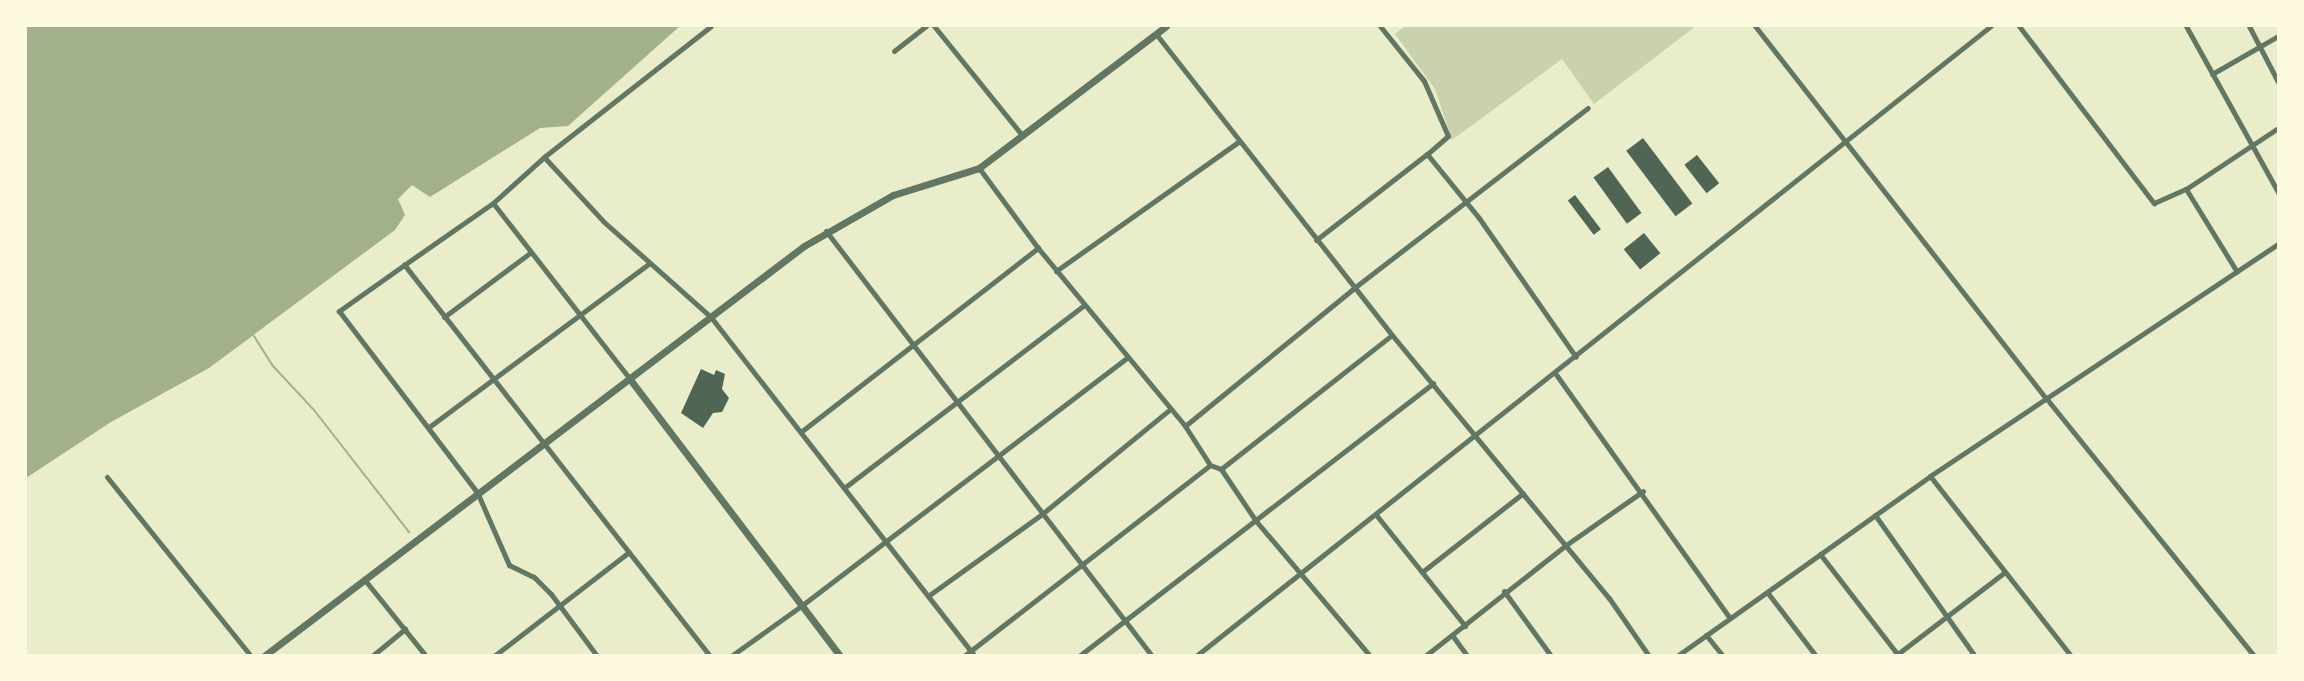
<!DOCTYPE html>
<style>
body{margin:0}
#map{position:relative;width:2304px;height:681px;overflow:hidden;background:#e9edc9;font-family:"Archivo Narrow",sans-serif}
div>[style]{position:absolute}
.green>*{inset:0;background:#cad2ad}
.water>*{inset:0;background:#a3b18a}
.stream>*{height:2px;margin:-1px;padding:0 1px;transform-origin:1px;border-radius:1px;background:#a3b18a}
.building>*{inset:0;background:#4f6655;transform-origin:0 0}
.minor>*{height:5px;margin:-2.5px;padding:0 2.5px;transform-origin:2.5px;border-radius:2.5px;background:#617663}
.tertiary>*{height:7px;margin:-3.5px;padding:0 3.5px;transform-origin:3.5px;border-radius:3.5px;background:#617663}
span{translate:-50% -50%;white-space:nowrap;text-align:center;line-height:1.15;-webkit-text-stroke:4.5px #fefae0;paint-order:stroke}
.frame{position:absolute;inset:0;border:27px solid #fefae0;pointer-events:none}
</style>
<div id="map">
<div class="green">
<i style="clip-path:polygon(1405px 26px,1696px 26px,1594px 104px,1562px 59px,1452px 140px,1435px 89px,1395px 34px)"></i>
</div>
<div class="water">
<i style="clip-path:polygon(26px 26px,680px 26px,568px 126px,540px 128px,430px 197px,412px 185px,398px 199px,405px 215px,395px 230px,209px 368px,111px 422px,26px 478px)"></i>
</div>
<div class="stream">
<i style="left:254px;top:336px;width:34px;rotate:58deg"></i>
<i style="left:272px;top:365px;width:62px;rotate:47deg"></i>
<i style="left:314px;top:410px;width:155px;rotate:52.1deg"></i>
</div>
<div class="building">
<i style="left:1643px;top:138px;width:82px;height:21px;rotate:53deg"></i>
<i style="left:1697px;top:155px;width:36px;height:16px;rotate:52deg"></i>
<i style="left:1608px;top:167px;width:57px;height:18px;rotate:54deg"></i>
<i style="left:1575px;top:195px;width:43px;height:9px;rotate:53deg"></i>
<i style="left:1644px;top:233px;width:26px;height:26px;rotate:51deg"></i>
<i style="clip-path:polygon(701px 369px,714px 375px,716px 370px,725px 374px,722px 389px,729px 398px,722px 412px,713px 413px,703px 428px,681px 413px)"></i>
</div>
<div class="minor">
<i style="left:934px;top:26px;width:139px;rotate:51.1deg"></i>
<i style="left:1380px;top:26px;width:70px;rotate:51.3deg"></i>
<i style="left:1424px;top:81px;width:60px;rotate:66.4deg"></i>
<i style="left:1448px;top:136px;width:28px;rotate:139deg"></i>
<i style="left:1427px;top:154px;width:82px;rotate:50.9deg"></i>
<i style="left:1479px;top:218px;width:169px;rotate:55.1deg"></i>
<i style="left:1755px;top:26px;width:472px;rotate:52deg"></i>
<i style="left:2046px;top:398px;width:331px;rotate:51.1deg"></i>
<i style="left:2019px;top:26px;width:223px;rotate:52.7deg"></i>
<i style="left:2154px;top:203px;width:35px;rotate:-24deg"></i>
<i style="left:2186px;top:189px;width:97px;rotate:58.4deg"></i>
<i style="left:2186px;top:26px;width:190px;rotate:61deg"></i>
<i style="left:2249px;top:26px;width:63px;rotate:62.6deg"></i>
<i style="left:1156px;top:34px;width:382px;rotate:51.9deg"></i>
<i style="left:1392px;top:335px;width:341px;rotate:50.5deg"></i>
<i style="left:1609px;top:598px;width:70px;rotate:55.4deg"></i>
<i style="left:894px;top:51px;width:41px;rotate:-38deg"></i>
<i style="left:2212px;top:74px;width:76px;rotate:-29.9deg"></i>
<i style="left:544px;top:157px;width:88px;rotate:47.3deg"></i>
<i style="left:604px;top:222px;width:142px;rotate:41.6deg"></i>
<i style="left:710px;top:316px;width:431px;rotate:52.1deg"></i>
<i style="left:979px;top:168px;width:99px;rotate:53.6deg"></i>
<i style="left:1038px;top:248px;width:231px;rotate:50.4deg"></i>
<i style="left:1185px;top:426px;width:46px;rotate:57.3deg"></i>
<i style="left:1210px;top:465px;width:12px;rotate:20deg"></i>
<i style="left:1221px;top:469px;width:63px;rotate:56.1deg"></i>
<i style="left:1256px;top:521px;width:177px;rotate:49.8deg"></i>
<i style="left:2186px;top:189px;width:110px;rotate:-33.5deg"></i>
<i style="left:493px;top:203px;width:222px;rotate:52.1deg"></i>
<i style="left:826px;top:231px;width:536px;rotate:52.51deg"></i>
<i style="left:1316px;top:240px;width:140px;rotate:-37.8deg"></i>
<i style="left:404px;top:265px;width:80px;rotate:144.7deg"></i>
<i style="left:339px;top:311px;width:228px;rotate:52.7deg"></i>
<i style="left:477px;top:492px;width:80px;rotate:66.3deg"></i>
<i style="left:509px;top:565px;width:28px;rotate:26deg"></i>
<i style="left:534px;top:577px;width:24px;rotate:45deg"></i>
<i style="left:551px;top:594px;width:77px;rotate:53.4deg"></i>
<i style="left:1056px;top:271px;width:223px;rotate:-35.3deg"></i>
<i style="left:444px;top:317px;width:107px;rotate:-36.7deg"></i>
<i style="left:1555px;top:373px;width:301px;rotate:54.5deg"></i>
<i style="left:1185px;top:426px;width:218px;rotate:-39.2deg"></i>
<i style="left:1354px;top:288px;width:295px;rotate:-37.6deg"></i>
<i style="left:429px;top:427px;width:275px;rotate:-36.6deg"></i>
<i style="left:802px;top:431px;width:299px;rotate:-37.8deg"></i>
<i style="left:1221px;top:469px;width:217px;rotate:-38.1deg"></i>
<i style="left:1930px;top:476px;width:229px;rotate:51.9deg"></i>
<i style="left:107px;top:477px;width:230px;rotate:51.2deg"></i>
<i style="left:844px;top:488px;width:302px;rotate:-37.3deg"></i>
<i style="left:1875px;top:515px;width:173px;rotate:54.7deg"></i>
<i style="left:1377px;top:516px;width:141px;rotate:51.3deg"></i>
<i style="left:1820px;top:554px;width:128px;rotate:52.3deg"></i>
<i style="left:1422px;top:572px;width:128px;rotate:-38deg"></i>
<i style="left:364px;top:579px;width:99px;rotate:51.2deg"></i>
<i style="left:1504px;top:591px;width:80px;rotate:54.1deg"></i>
<i style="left:1767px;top:592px;width:81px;rotate:52.6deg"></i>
<i style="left:928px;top:596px;width:140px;rotate:-35.7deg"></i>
<i style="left:1042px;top:514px;width:164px;rotate:-39.3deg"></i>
<i style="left:1452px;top:635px;width:26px;rotate:54deg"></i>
<i style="left:1706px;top:635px;width:27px;rotate:51deg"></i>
<i style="left:372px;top:656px;width:43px;rotate:-39.3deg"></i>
<i style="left:494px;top:656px;width:170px;rotate:-37.6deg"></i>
<i style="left:710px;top:656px;width:497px;rotate:-128deg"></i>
<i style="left:404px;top:265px;width:108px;rotate:-34.9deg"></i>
<i style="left:493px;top:203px;width:69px;rotate:-42deg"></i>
<i style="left:544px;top:157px;width:212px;rotate:-38.1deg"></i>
<i style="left:731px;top:656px;width:86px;rotate:-35.5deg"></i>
<i style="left:801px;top:606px;width:409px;rotate:-37.3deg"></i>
<i style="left:964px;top:656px;width:311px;rotate:-37.8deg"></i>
<i style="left:1079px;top:656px;width:447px;rotate:-37.6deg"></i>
<i style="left:1196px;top:656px;width:1014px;rotate:-38.4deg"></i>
<i style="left:1425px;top:656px;width:179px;rotate:-38.2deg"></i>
<i style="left:1566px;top:545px;width:94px;rotate:-35deg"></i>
<i style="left:1677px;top:656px;width:310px;rotate:-35.4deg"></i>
<i style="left:1930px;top:476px;width:418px;rotate:-33.7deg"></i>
<i style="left:1895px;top:656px;width:138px;rotate:-37.4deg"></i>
</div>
<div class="tertiary">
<i style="left:629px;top:378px;width:349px;rotate:52.8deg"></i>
<i style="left:264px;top:656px;width:678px;rotate:-37.21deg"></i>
<i style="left:804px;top:246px;width:103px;rotate:-29.8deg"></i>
<i style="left:893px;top:195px;width:90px;rotate:-17.4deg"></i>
<i style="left:979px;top:168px;width:235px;rotate:-37.2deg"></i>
</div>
<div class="frame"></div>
</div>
